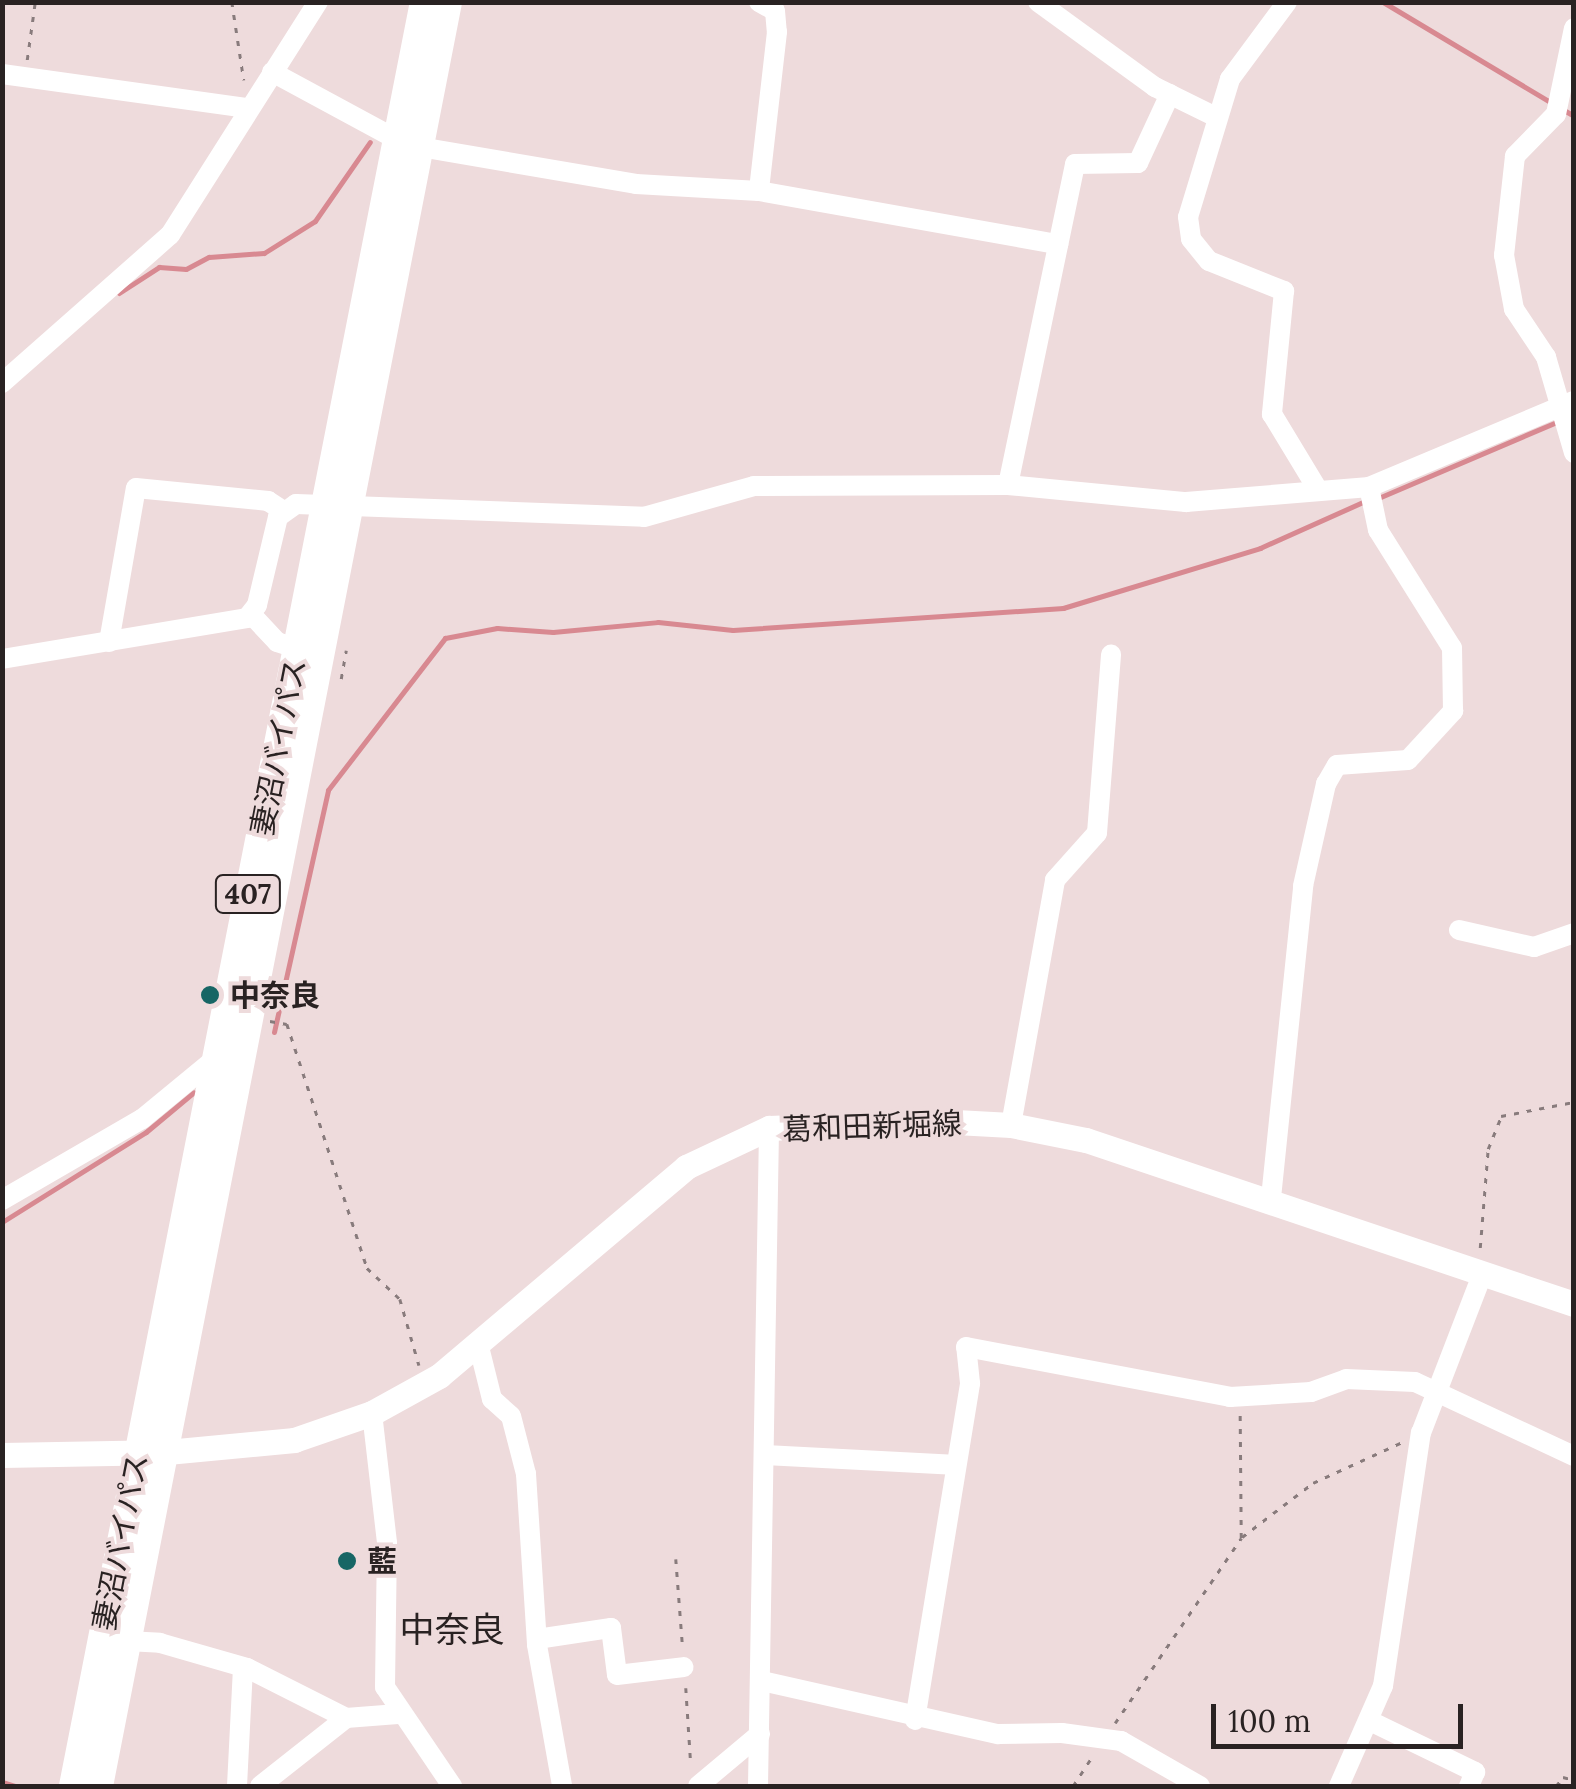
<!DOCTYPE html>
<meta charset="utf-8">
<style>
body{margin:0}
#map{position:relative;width:1576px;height:1789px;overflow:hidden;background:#eedbdc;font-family:Lora,"Noto Sans JP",serif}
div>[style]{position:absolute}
.stream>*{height:5px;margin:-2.5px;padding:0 2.5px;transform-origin:2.5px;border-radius:2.5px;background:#d88991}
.path>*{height:2.5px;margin-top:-1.25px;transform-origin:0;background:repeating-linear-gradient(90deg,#887b7c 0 5px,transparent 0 13px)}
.minor>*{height:20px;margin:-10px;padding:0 10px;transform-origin:10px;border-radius:10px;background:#fff}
.major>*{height:25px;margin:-12.5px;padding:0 12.5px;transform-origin:12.5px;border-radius:12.5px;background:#fff}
.highway>*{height:28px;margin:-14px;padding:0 14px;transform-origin:14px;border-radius:14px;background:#fff}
.dots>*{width:28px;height:28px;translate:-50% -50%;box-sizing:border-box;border:5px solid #eedbdc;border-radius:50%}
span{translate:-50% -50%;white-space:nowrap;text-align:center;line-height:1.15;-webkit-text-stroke:8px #eedbdc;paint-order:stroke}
.shield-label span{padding:2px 8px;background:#eedbdc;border:2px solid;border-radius:8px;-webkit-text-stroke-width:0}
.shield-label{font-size:28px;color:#292222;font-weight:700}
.street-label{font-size:30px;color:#292222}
.poi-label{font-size:30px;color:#292222;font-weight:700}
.left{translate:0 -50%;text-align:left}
.quarter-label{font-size:35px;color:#292222}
.frame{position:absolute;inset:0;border:5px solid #292222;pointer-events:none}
.scale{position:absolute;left:1211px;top:1704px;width:252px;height:45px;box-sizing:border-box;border:5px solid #292222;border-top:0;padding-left:12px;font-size:30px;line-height:35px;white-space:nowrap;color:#292222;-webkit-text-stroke:8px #eedbdc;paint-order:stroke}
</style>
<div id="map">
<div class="stream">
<i style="left:1383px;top:2px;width:197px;rotate:30.9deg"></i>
<i style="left:1562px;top:109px;width:14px;rotate:30deg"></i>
<i style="left:119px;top:293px;width:48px;rotate:-33deg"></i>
<i style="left:159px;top:267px;width:27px;rotate:4deg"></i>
<i style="left:186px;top:269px;width:26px;rotate:-28deg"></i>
<i style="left:209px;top:257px;width:55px;rotate:-4.2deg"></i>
<i style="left:264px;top:253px;width:60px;rotate:-32.1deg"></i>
<i style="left:315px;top:221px;width:96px;rotate:-55.2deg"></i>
<i style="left:1376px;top:499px;width:199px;rotate:-23.1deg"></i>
<i style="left:274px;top:1032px;width:248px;rotate:-77.4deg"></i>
<i style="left:328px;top:790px;width:192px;rotate:-52.4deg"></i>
<i style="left:445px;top:638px;width:53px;rotate:-10.9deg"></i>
<i style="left:497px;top:628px;width:56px;rotate:4.1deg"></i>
<i style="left:553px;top:632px;width:105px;rotate:-5.4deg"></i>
<i style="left:658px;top:622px;width:75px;rotate:6.1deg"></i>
<i style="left:733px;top:630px;width:331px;rotate:-3.8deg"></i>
<i style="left:1063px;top:608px;width:206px;rotate:-16.9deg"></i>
<i style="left:1260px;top:548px;width:115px;rotate:-24.1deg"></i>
<i style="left:2px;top:1222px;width:170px;rotate:-32deg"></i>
<i style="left:146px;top:1132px;width:62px;rotate:-39.8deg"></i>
<i style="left:2px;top:1782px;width:14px;rotate:17deg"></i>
</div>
<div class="path">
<i style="left:232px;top:2px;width:79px;rotate:81.3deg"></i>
<i style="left:27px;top:60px;width:59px;rotate:-82.1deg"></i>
<i style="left:341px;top:679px;width:29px;rotate:-80deg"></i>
<i style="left:270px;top:1021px;width:17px;rotate:10deg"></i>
<i style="left:287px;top:1024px;width:257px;rotate:71.8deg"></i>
<i style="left:367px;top:1268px;width:45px;rotate:43.2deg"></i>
<i style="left:400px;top:1299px;width:69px;rotate:73.9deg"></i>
<i style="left:1480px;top:1248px;width:99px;rotate:-85.4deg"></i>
<i style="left:1488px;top:1149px;width:35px;rotate:-68deg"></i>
<i style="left:1501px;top:1116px;width:74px;rotate:-10.9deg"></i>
<i style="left:1242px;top:1537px;width:89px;rotate:-37.3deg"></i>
<i style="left:1313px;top:1483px;width:98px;rotate:-24.7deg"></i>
<i style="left:676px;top:1559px;width:91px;rotate:85.6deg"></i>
<i style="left:686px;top:1688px;width:77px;rotate:86.3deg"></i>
<i style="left:1115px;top:1723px;width:224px;rotate:-55.7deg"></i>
<i style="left:1241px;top:1538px;width:123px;rotate:-90.5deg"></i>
<i style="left:1073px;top:1786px;width:33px;rotate:-57deg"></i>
<i style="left:1556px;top:1786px;width:11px;rotate:-52deg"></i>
<i style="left:1563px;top:1777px;width:11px;rotate:15deg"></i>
</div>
<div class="minor">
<i style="left:759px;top:2px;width:18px;rotate:29deg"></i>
<i style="left:775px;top:11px;width:21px;rotate:85deg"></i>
<i style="left:777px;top:32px;width:160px;rotate:96.5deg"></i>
<i style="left:1038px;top:2px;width:145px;rotate:36deg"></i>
<i style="left:1155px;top:87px;width:66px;rotate:26.2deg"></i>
<i style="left:1287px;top:2px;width:96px;rotate:126.5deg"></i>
<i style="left:1230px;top:79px;width:144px;rotate:106.9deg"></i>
<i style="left:1188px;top:217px;width:22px;rotate:82deg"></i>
<i style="left:1191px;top:239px;width:28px;rotate:51deg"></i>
<i style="left:1209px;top:261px;width:81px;rotate:21.8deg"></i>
<i style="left:1284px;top:291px;width:124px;rotate:95.6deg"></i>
<i style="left:1272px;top:414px;width:89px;rotate:58.8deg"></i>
<i style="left:1574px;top:28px;width:88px;rotate:101.8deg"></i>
<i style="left:1556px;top:114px;width:59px;rotate:134.3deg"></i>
<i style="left:1515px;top:156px;width:100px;rotate:96.3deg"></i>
<i style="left:1504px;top:255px;width:55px;rotate:79.5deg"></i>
<i style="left:1514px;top:309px;width:58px;rotate:56.3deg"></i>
<i style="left:1546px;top:357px;width:100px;rotate:73.7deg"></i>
<i style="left:272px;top:72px;width:143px;rotate:28.4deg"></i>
<i style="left:2px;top:74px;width:248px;rotate:7.9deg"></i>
<i style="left:420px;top:147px;width:219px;rotate:9.7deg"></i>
<i style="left:636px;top:184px;width:123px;rotate:3.3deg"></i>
<i style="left:759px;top:191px;width:304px;rotate:10.1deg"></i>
<i style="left:2px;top:383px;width:224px;rotate:-41.4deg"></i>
<i style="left:170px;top:235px;width:276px;rotate:-57.6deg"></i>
<i style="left:1008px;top:485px;width:328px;rotate:-78.2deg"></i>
<i style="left:1075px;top:164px;width:63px;rotate:-0.9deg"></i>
<i style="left:1138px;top:163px;width:76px;rotate:-65.1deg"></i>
<i style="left:251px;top:614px;width:38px;rotate:47deg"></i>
<i style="left:277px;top:642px;width:22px;rotate:18deg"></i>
<i style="left:109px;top:642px;width:156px;rotate:-80.1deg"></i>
<i style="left:136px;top:488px;width:133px;rotate:5.6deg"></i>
<i style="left:268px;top:501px;width:17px;rotate:33deg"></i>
<i style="left:2px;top:659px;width:248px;rotate:-9.5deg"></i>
<i style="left:247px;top:618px;width:16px;rotate:-52deg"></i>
<i style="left:257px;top:605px;width:90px;rotate:-76.6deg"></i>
<i style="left:278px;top:517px;width:22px;rotate:-36deg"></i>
<i style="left:296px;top:504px;width:348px;rotate:2.1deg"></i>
<i style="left:644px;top:517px;width:114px;rotate:-15.7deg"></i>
<i style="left:754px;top:486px;width:254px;rotate:-0.2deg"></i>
<i style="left:1008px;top:485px;width:179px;rotate:5.5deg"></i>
<i style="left:1186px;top:502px;width:184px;rotate:-4.7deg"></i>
<i style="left:1369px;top:487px;width:222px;rotate:-22.8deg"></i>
<i style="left:1459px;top:930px;width:77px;rotate:12.8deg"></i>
<i style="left:1534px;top:947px;width:42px;rotate:-19.3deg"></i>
<i style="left:1011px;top:1125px;width:249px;rotate:-79.8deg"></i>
<i style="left:1055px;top:880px;width:63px;rotate:-48.2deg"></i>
<i style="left:1097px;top:833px;width:179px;rotate:-85.5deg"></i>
<i style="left:1271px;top:1198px;width:314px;rotate:-84.1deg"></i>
<i style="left:1303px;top:886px;width:105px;rotate:-77.3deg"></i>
<i style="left:1326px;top:784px;width:22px;rotate:-60deg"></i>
<i style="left:1337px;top:765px;width:71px;rotate:-4deg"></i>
<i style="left:1408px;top:760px;width:67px;rotate:-47.4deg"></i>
<i style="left:1453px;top:711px;width:63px;rotate:-90.9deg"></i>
<i style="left:1452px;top:648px;width:139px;rotate:-122.1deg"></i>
<i style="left:1378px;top:530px;width:44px;rotate:-101.8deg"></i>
<i style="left:2px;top:1200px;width:162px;rotate:-30.1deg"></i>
<i style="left:142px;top:1119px;width:96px;rotate:-39.5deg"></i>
<i style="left:478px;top:1343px;width:58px;rotate:76deg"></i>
<i style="left:492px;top:1399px;width:25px;rotate:42deg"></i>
<i style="left:511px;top:1416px;width:60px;rotate:75.5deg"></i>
<i style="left:526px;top:1474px;width:171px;rotate:86.3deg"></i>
<i style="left:537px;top:1645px;width:143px;rotate:79.9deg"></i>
<i style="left:372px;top:1413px;width:131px;rotate:83.4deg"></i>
<i style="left:387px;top:1543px;width:144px;rotate:90.8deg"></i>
<i style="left:385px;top:1687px;width:120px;rotate:55.9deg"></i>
<i style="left:765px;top:1455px;width:188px;rotate:3deg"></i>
<i style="left:537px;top:1639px;width:75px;rotate:-8.5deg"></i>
<i style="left:611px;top:1628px;width:47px;rotate:82.7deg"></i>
<i style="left:617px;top:1675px;width:67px;rotate:-6.8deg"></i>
<i style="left:127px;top:1641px;width:33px;rotate:3deg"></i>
<i style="left:160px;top:1643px;width:91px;rotate:16deg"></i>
<i style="left:247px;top:1668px;width:111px;rotate:26.8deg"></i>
<i style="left:346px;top:1718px;width:52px;rotate:-4.4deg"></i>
<i style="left:762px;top:1681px;width:242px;rotate:12.7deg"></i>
<i style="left:998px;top:1734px;width:64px;rotate:-0.9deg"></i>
<i style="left:1062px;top:1733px;width:60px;rotate:7.7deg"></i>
<i style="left:1121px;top:1741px;width:91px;rotate:29.7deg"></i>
<i style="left:915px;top:1720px;width:341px;rotate:-80.7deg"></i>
<i style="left:970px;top:1383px;width:36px;rotate:-96deg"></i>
<i style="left:966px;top:1347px;width:269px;rotate:10.7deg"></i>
<i style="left:1230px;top:1397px;width:81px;rotate:-3.5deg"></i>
<i style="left:1311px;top:1392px;width:37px;rotate:-20deg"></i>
<i style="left:1346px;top:1379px;width:69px;rotate:2.5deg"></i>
<i style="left:1415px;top:1382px;width:175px;rotate:25deg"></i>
<i style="left:1370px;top:1721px;width:117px;rotate:25.9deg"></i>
<i style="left:1475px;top:1772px;width:15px;rotate:113deg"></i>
<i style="left:237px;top:1786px;width:119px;rotate:-87.1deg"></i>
<i style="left:260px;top:1786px;width:110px;rotate:-38.3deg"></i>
<i style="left:698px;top:1786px;width:81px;rotate:-40deg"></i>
<i style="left:758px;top:1786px;width:658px;rotate:-89.04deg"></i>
<i style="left:1339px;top:1786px;width:109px;rotate:-66.3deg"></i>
<i style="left:1383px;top:1686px;width:256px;rotate:-81.5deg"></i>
<i style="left:1421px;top:1433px;width:169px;rotate:-68.9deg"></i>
</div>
<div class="major">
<i style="left:2px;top:1455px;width:165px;rotate:-1deg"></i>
<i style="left:167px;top:1452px;width:128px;rotate:-5.4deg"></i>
<i style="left:294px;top:1440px;width:83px;rotate:-19.1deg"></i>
<i style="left:372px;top:1413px;width:77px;rotate:-28.9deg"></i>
<i style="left:439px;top:1376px;width:324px;rotate:-40.2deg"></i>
<i style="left:686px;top:1167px;width:92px;rotate:-25.2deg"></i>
<i style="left:769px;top:1128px;width:168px;rotate:-2.4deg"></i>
<i style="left:937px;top:1121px;width:74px;rotate:3.1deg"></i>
<i style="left:1011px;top:1125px;width:76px;rotate:11.3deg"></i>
<i style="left:1086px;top:1140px;width:515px;rotate:18.58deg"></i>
</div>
<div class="highway">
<i style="left:73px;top:1786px;width:1818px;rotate:-78.87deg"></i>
<i style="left:99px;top:1786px;width:1818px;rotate:-78.93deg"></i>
</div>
<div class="dots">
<i style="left:210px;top:995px;background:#176665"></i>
<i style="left:347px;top:1561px;background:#176665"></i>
</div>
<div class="shield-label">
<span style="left:248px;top:894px">407</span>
</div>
<div class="street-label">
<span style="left:278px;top:747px;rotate:-79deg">妻沼バイパス</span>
<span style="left:872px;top:1126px;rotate:-2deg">葛和田新堀線</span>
<span style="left:120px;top:1542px;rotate:-79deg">妻沼バイパス</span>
</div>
<div class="poi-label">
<span class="left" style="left:230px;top:995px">中奈良</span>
<span class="left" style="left:367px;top:1561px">藍</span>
</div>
<div class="quarter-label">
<span style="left:452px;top:1630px">中奈良</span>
</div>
<div class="frame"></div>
<div class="scale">100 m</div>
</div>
